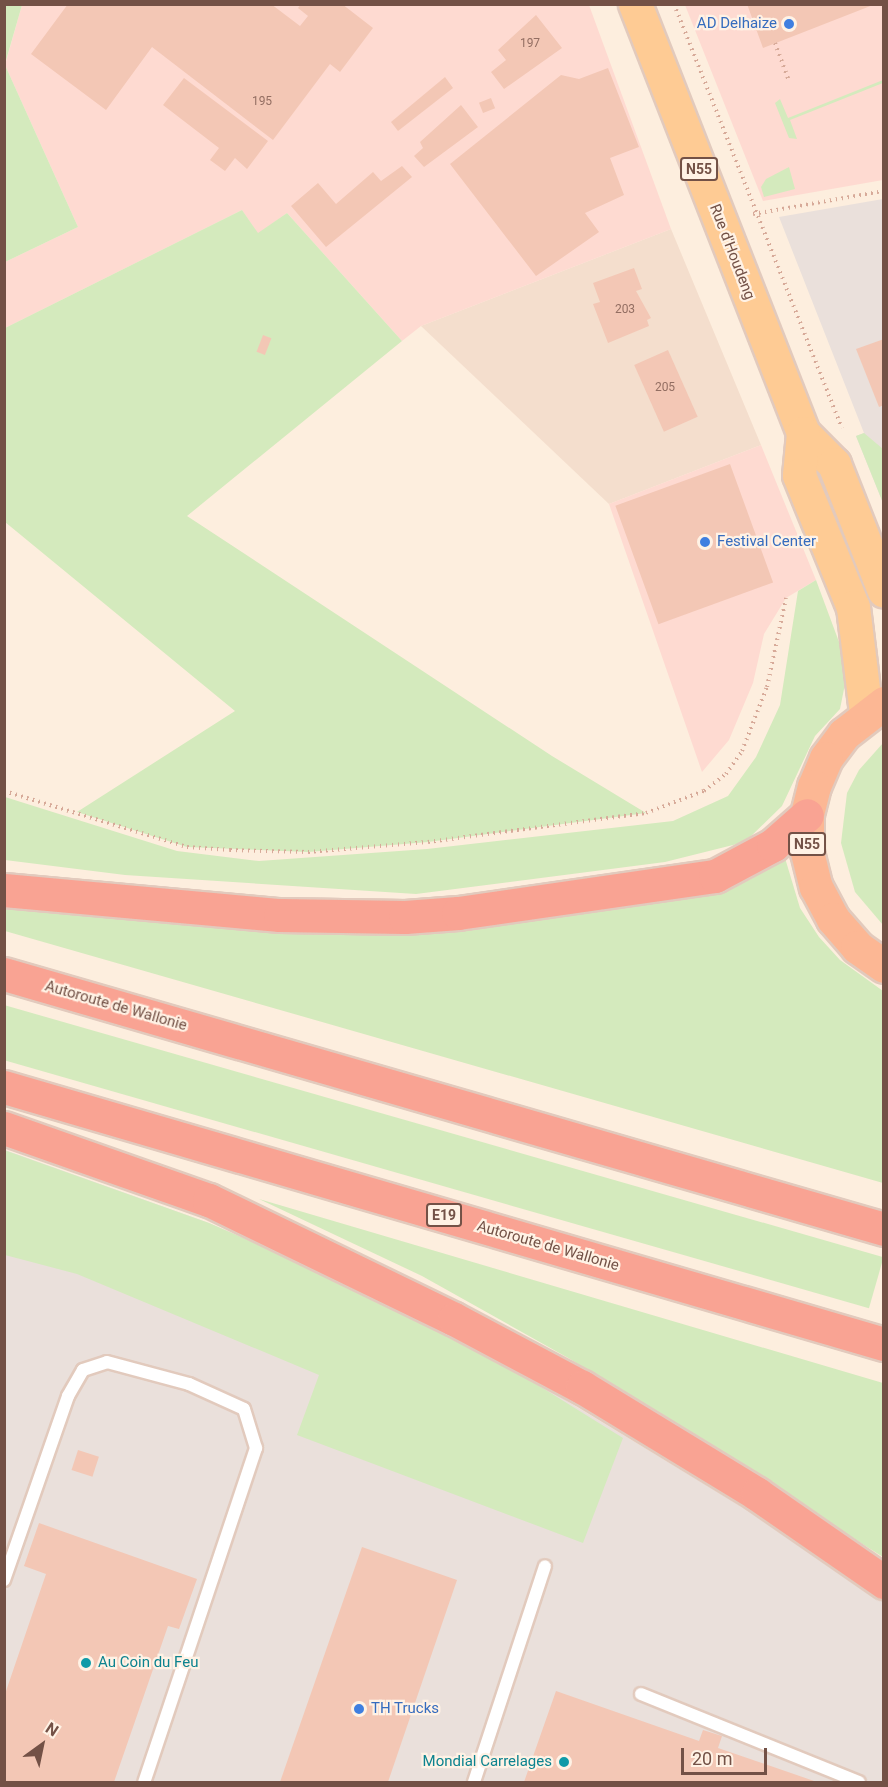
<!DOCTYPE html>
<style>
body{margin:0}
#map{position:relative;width:888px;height:1787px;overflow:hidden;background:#fdeede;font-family:Roboto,sans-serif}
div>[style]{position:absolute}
.residential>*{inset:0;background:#f4decd}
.commercial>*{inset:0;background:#fedad1}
.industrial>*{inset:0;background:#eae0db}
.green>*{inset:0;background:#d4eabd;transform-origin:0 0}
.building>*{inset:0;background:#f3c7b5;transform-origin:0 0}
.path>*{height:4px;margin-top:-2px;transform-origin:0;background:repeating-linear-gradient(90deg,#d7aa99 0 1.5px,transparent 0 6px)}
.roads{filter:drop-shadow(2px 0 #e2cabd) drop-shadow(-2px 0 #e2cabd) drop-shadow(0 2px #e2cabd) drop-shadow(0 -2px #e2cabd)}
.service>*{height:12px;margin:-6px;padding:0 6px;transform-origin:6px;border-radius:6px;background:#fff}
.primary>*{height:33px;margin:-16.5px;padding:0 16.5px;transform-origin:16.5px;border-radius:16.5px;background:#fecb94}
.trunk>*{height:33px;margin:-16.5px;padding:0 16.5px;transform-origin:16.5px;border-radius:16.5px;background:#fcb794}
.motorway>*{height:33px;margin:-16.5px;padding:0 16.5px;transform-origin:16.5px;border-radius:16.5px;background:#f9a393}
.dots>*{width:16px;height:16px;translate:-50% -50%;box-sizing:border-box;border:3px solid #fff2e5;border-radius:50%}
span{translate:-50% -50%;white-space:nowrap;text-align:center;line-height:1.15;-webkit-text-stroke:4.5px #fff2e5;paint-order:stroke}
.number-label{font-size:12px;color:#936e62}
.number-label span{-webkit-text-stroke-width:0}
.shield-label span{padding:2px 4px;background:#fff2e5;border:2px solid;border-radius:4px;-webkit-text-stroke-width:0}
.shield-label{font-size:14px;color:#735146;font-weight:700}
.shop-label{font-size:15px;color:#366cbe}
.right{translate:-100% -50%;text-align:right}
.left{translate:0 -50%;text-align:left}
.street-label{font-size:15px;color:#735146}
.culture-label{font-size:15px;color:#0d838f}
.frame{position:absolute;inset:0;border:6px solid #735146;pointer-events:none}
.north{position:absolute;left:12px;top:1715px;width:60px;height:60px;-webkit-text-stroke:4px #fff2e5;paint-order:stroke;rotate:33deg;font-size:16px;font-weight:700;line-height:24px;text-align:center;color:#735146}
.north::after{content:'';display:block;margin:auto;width:21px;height:27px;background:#735146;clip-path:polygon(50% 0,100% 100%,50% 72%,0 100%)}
.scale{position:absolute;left:681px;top:1748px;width:86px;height:27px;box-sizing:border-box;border:3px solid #735146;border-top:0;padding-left:8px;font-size:18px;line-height:21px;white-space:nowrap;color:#735146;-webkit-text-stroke:4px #fff2e5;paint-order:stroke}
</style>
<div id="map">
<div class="residential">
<i style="clip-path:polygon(671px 229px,761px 445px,609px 504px,421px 326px)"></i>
</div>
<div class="commercial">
<i style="clip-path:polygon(22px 5px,589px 5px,671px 229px,421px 326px,402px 341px,287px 213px,258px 234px,242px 210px,5px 328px,5px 262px,78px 227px,5px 65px)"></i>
<i style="clip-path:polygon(685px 5px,883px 5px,883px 180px,763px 201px)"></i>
<i style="clip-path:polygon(761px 445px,816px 580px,786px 598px,764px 634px,753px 683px,729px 740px,702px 772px,609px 504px)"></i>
</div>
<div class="industrial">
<i style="clip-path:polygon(883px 199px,883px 503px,856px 436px,864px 433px,779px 217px)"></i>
<i style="clip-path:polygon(5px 1150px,209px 1223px,438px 1323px,828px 1559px,883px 1599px,883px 1782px,5px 1782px)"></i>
</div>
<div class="green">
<i style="clip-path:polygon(5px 4px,22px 5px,5px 64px,4px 5px)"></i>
<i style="clip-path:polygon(5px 65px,78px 227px,5px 262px,4px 262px)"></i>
<i style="clip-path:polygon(883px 80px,883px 83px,790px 120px,797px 139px,789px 138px,775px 103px,780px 99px,788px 118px)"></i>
<i style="clip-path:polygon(789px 167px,795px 189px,764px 197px,761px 187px,766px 179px)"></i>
<i style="clip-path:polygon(242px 210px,258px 233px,287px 213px,402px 341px,187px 516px,552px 756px,646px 813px,428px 842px,308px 852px,187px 847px,77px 812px,235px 711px,5px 522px,5px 328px)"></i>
<i style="clip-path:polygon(864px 433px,883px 449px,883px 503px,856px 436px)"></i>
<i style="clip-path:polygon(816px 580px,842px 650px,845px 684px,840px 709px,815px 736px,782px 806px,745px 842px,665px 862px,416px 894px,125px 875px,5px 860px,5px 797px,177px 851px,259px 861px,427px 849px,673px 821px,728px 796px,756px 757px,780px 705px,798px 591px)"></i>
<i style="clip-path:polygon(883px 743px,883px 925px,855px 892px,841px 843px,847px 793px,859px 770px)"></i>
<i style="clip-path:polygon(785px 858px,800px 908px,819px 937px,840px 960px,883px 991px,883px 1183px,5px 931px,4px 902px,369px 932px,694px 895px,751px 879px)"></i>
<i style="left:4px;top:1005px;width:915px;height:53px;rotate:16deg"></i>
<i style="clip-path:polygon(4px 1150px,209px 1223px,438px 1323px,623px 1438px,583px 1543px,297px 1435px,319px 1375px,77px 1274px,5px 1255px)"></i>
<i style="clip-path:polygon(259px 1199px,883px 1383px,883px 1557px,570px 1359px,422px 1276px)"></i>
</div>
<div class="building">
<i style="clip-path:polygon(68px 4px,271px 4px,300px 26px,308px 16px,298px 8px,301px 4px,342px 4px,373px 28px,340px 72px,330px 64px,273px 140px,152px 47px,106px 110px,31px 54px)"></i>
<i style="clip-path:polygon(747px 4px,873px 4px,873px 5px,763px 48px)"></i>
<i style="clip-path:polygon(536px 15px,562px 48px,504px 89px,491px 72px,506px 60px,498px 50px)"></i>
<i style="clip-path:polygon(608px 68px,639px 147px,610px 158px,624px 195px,585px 213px,599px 232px,536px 276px,450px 164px,561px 75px,579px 79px)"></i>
<i style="clip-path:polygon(445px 77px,453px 88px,398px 131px,391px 122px)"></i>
<i style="clip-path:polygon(184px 78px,268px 141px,247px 169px,235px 158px,225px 171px,210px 160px,219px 148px,163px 105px)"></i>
<i style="left:491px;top:98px;width:11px;height:13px;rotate:68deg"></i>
<i style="clip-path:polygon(461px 105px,478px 127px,424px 167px,414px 156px,423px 148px,420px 142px)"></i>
<i style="clip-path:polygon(402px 166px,412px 177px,326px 247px,291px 206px,318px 183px,336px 204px,373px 172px,381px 181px)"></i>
<i style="clip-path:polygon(634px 268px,642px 289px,636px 291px,651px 318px,647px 320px,649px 326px,608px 343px,593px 304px,600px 302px,593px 283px)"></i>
<i style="left:263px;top:335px;width:9px;height:18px;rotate:21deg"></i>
<i style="clip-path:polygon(884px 339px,884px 405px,879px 407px,856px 349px)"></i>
<i style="left:668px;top:350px;width:73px;height:37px;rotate:66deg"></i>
<i style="left:730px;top:464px;width:126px;height:122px;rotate:70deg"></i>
<i style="left:78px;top:1450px;width:22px;height:21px;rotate:18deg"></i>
<i style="clip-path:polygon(39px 1523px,197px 1579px,179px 1629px,168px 1626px,114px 1782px,4px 1782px,4px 1697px,46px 1574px,24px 1566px)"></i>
<i style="clip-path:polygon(362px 1547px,457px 1580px,388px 1782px,280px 1782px)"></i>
<i style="clip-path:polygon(556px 1691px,699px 1741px,703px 1730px,722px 1736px,718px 1748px,817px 1782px,524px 1782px)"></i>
</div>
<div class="path">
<i style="left:674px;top:4px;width:456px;rotate:68.4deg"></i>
<i style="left:775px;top:43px;width:40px;rotate:69.8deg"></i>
<i style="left:753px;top:214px;width:133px;rotate:-10deg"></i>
<i style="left:4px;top:791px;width:191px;rotate:17deg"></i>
<i style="left:187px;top:847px;width:43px;rotate:4deg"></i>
<i style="left:230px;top:850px;width:78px;rotate:1.5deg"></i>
<i style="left:308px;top:852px;width:120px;rotate:-4.8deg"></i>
<i style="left:428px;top:842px;width:220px;rotate:-7.6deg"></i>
<i style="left:646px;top:813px;width:62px;rotate:-20.8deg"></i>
<i style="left:704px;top:791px;width:28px;rotate:-38deg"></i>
<i style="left:726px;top:774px;width:28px;rotate:-55deg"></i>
<i style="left:742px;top:751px;width:69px;rotate:-68.7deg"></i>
<i style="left:767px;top:687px;width:91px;rotate:-77.9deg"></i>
</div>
<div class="roads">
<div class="service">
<i style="left:4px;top:1580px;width:195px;rotate:-70.8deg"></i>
<i style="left:68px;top:1396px;width:30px;rotate:-60deg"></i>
<i style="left:83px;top:1370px;width:25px;rotate:-18deg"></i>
<i style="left:107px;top:1362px;width:85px;rotate:15deg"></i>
<i style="left:189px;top:1384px;width:60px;rotate:24.4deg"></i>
<i style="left:244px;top:1409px;width:41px;rotate:72.9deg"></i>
<i style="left:256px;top:1448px;width:352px;rotate:108.5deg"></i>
<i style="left:641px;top:1694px;width:235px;rotate:22deg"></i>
<i style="left:474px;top:1782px;width:227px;rotate:-71.8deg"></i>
</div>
<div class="primary">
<i style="left:635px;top:4px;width:461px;rotate:68.6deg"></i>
<i style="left:803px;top:433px;width:44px;rotate:45deg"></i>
<i style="left:834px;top:464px;width:136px;rotate:68.5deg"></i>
<i style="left:803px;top:433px;width:42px;rotate:95.4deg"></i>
<i style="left:799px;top:475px;width:143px;rotate:67.8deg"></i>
<i style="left:853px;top:607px;width:107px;rotate:83deg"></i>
</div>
<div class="trunk">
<i style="left:884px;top:703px;width:51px;rotate:142.2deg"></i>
<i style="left:844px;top:734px;width:30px;rotate:127deg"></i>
<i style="left:826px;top:758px;width:30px;rotate:113deg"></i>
<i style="left:814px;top:786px;width:30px;rotate:104deg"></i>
<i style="left:807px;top:815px;width:37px;rotate:90deg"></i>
<i style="left:807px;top:852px;width:36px;rotate:76deg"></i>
<i style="left:816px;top:887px;width:36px;rotate:62deg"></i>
<i style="left:833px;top:919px;width:37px;rotate:49deg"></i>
<i style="left:857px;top:947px;width:33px;rotate:35deg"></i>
</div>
<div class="motorway">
<i style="left:4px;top:890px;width:277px;rotate:5.2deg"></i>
<i style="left:280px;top:915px;width:125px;rotate:0.9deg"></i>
<i style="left:405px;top:917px;width:53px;rotate:-4.3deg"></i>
<i style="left:458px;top:913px;width:260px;rotate:-8.2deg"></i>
<i style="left:715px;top:876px;width:66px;rotate:-28.1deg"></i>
<i style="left:773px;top:845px;width:45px;rotate:-41.4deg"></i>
<i style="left:4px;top:974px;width:916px;rotate:16.16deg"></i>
<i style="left:4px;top:1087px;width:917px;rotate:16.28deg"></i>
<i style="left:4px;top:1128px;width:217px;rotate:19.4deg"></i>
<i style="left:209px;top:1200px;width:272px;rotate:25.9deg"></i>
<i style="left:454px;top:1319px;width:145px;rotate:28deg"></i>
<i style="left:582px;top:1387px;width:205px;rotate:31.4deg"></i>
<i style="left:757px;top:1494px;width:155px;rotate:34.7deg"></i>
</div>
</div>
<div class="dots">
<i style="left:789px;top:24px;background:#3f7fe0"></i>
<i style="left:705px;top:542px;background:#3f7fe0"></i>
<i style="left:86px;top:1663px;background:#0f9aa8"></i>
<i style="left:359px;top:1709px;background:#3f7fe0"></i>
<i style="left:564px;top:1762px;background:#0f9aa8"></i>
</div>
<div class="number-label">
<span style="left:530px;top:44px">197</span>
<span style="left:262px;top:102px">195</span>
<span style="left:625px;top:310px">203</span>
<span style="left:665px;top:388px">205</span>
</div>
<div class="shield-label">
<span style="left:699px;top:169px">N55</span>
<span style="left:807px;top:844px">N55</span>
<span style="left:444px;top:1215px">E19</span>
</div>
<div class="shop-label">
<span class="right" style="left:777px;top:24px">AD Delhaize</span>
<span class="left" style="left:717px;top:542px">Festival Center</span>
<span class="left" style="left:371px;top:1709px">TH Trucks</span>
</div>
<div class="street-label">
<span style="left:732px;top:252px;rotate:69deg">Rue d'Houdeng</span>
<span style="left:116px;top:1006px;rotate:16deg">Autoroute de Wallonie</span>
<span style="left:548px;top:1246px;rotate:16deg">Autoroute de Wallonie</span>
</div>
<div class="culture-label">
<span class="left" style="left:98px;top:1663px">Au Coin du Feu</span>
<span class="right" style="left:552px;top:1762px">Mondial Carrelages</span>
</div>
<div class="frame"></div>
<div class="north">N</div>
<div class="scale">20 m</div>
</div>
